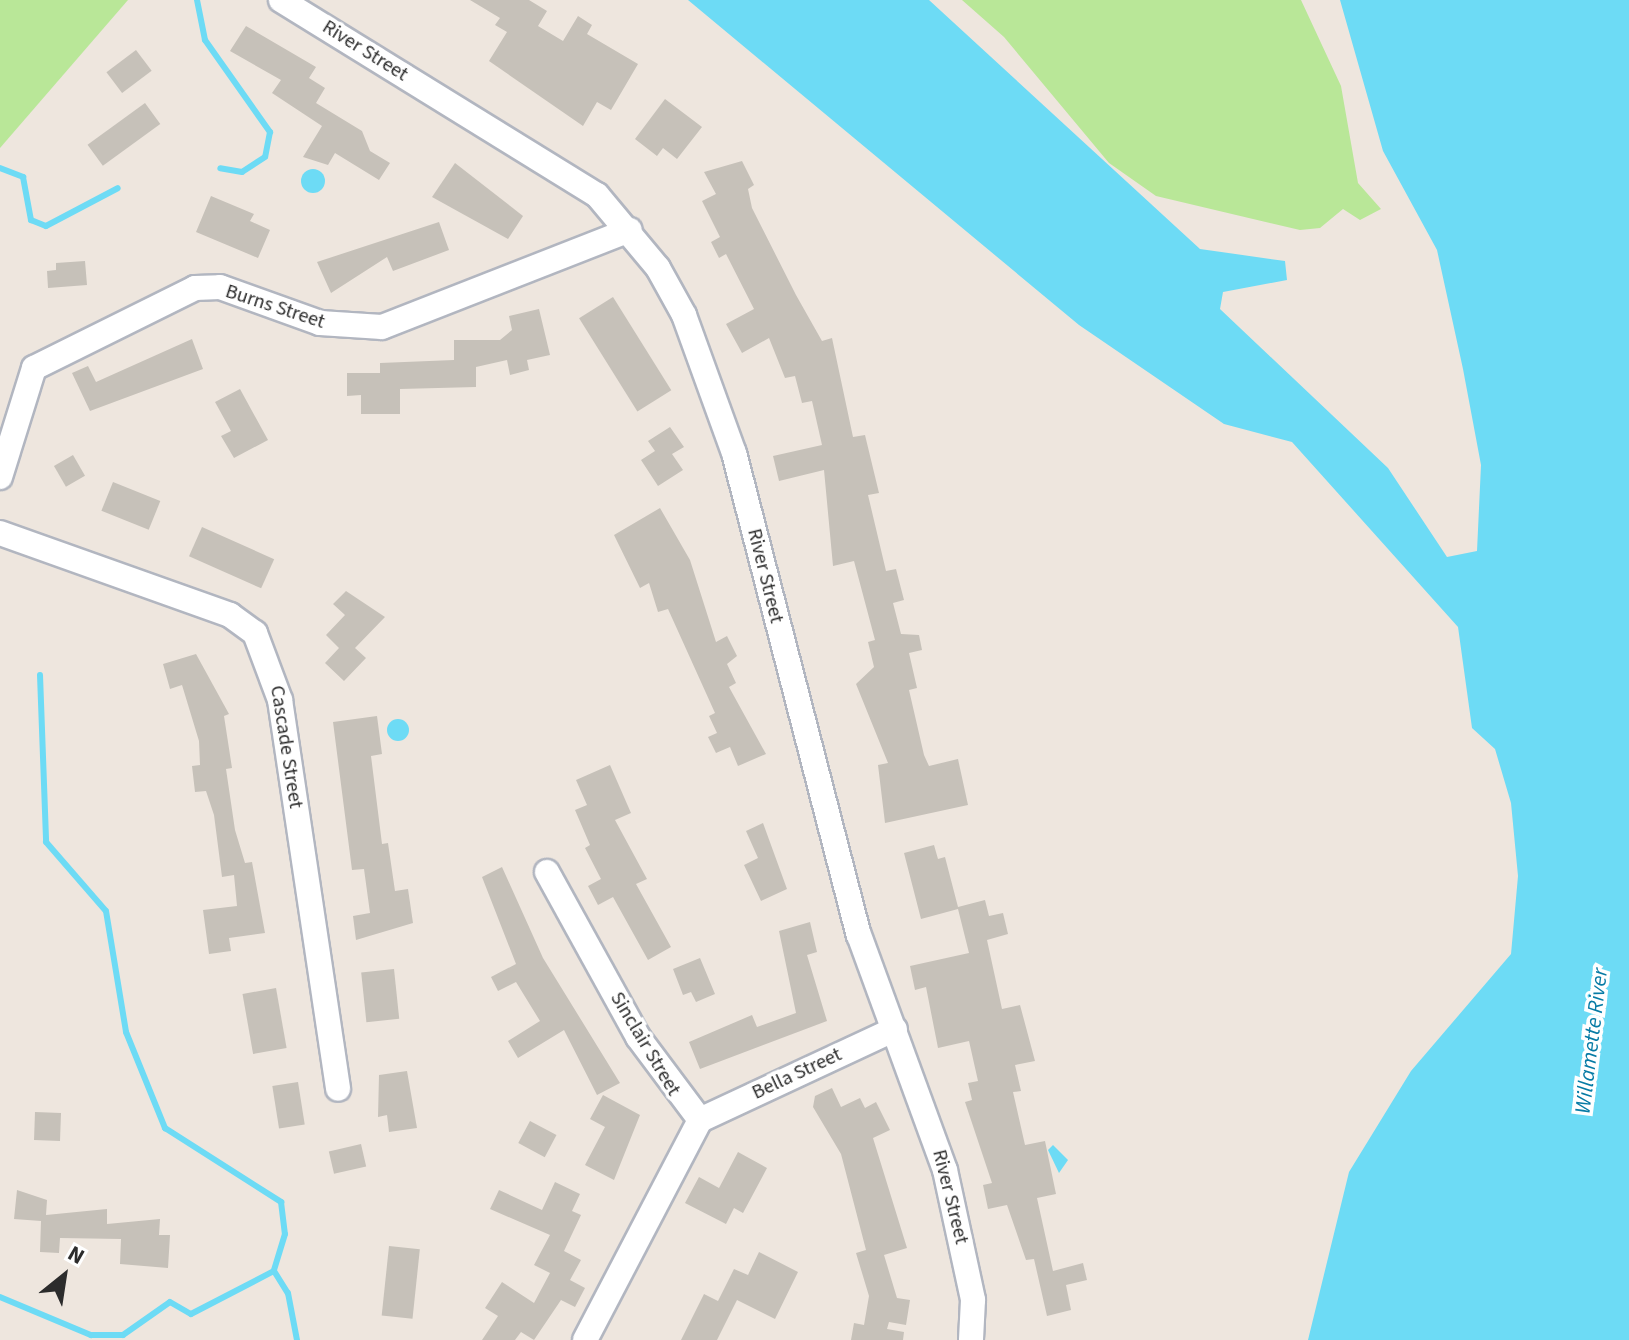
<!DOCTYPE html>
<style>
body{margin:0}
#map{position:relative;width:1629px;height:1340px;overflow:hidden;background:#eee6de;font-family:"Source Sans 3",sans-serif}
div>[style]{position:absolute}
.green>*{inset:0;background:#b9e798}
.water>*{inset:0;background:#6ddbf5}
.round{border-radius:50%}
.stream>*{height:6px;margin:-3px;padding:0 3px;transform-origin:3px;border-radius:3px;background:#6ddbf5}
.building>*{inset:0;background:#c6c1b9;transform-origin:0 0}
.roads{filter:drop-shadow(2px 0 #b2b6c0) drop-shadow(-2px 0 #b2b6c0) drop-shadow(0 2px #b2b6c0) drop-shadow(0 -2px #b2b6c0)}
.minor>*{height:24px;margin:-12px;padding:0 12px;transform-origin:12px;border-radius:12px;background:#fff}
span{translate:-50% -50%;white-space:nowrap;text-align:center;line-height:1.15;-webkit-text-stroke:7px #fff;paint-order:stroke}
.street-label{font-size:20px;color:#2c2c2c}
.water-label{font-size:22px;color:#077ba5;font-style:italic}
.north{position:absolute;left:24px;top:1236px;width:80px;height:80px;-webkit-text-stroke:6px #fff;paint-order:stroke;rotate:30deg;font-size:22px;font-weight:700;line-height:32px;text-align:center;color:#2c2c2c}
.north::after{content:'';display:block;margin:auto;width:28px;height:36px;background:#2c2c2c;clip-path:polygon(50% 0,100% 100%,50% 72%,0 100%)}
</style>
<div id="map">
<div class="green">
<i style="clip-path:polygon(0 0,128px 0,0 148px)"></i>
<i style="clip-path:polygon(962px 0,1301px 0,1341px 86px,1358px 183px,1381px 209px,1360px 220px,1343px 209px,1320px 228px,1300px 230px,1156px 196px,1109px 163px,1004px 37px)"></i>
</div>
<div class="water">
<i style="clip-path:polygon(688px 0,929px 0,1200px 249px,1285px 261px,1287px 280px,1223px 292px,1220px 309px,1388px 468px,1447px 557px,1477px 551px,1481px 465px,1463px 369px,1437px 250px,1383px 151px,1340px 0,1629px 0,1629px 1340px,1308px 1340px,1349px 1172px,1411px 1071px,1511px 954px,1518px 876px,1511px 803px,1495px 749px,1472px 728px,1458px 627px,1292px 442px,1224px 424px,1079px 325px)"></i>
<i class="round" style="left:301px;top:169px;width:24px;height:24px"></i>
<i class="round" style="left:387px;top:719px;width:22px;height:22px"></i>
<i style="clip-path:polygon(1053px 1145px,1068px 1160px,1059px 1173px,1048px 1150px)"></i>
</div>
<div class="stream">
<i style="left:197px;top:0;width:41px;rotate:78.7deg"></i>
<i style="left:205px;top:40px;width:113px;rotate:54.8deg"></i>
<i style="left:270px;top:132px;width:25px;rotate:101deg"></i>
<i style="left:265px;top:157px;width:27px;rotate:147deg"></i>
<i style="left:242px;top:172px;width:22px;rotate:-170deg"></i>
<i style="left:0;top:168px;width:25px;rotate:21deg"></i>
<i style="left:23px;top:177px;width:44px;rotate:79.5deg"></i>
<i style="left:31px;top:220px;width:16px;rotate:22deg"></i>
<i style="left:46px;top:226px;width:81px;rotate:-27.8deg"></i>
<i style="left:40px;top:675px;width:167px;rotate:87.9deg"></i>
<i style="left:46px;top:842px;width:91px;rotate:49deg"></i>
<i style="left:106px;top:911px;width:123px;rotate:80.6deg"></i>
<i style="left:126px;top:1032px;width:104px;rotate:67.9deg"></i>
<i style="left:165px;top:1128px;width:138px;rotate:32.5deg"></i>
<i style="left:281px;top:1202px;width:32px;rotate:83deg"></i>
<i style="left:285px;top:1234px;width:39px;rotate:107deg"></i>
<i style="left:0;top:1297px;width:99px;rotate:22.7deg"></i>
<i style="left:91px;top:1335px;width:32px"></i>
<i style="left:123px;top:1335px;width:57px;rotate:-35.1deg"></i>
<i style="left:170px;top:1302px;width:24px;rotate:30deg"></i>
<i style="left:191px;top:1314px;width:93px;rotate:-27.4deg"></i>
<i style="left:274px;top:1271px;width:26px;rotate:58deg"></i>
<i style="left:288px;top:1293px;width:48px;rotate:79.2deg"></i>
</div>
<div class="building">
<i style="clip-path:polygon(470px 0,529px 0,547px 11px,538px 26px,563px 41px,578px 16px,592px 25px,587px 34px,638px 64px,611px 110px,597px 102px,583px 126px,489px 61px,507px 32px,495px 25px,500px 18px)"></i>
<i style="clip-path:polygon(246px 26px,316px 67px,309px 78px,325px 88px,316px 103px,362px 131px,370px 151px,390px 163px,379px 180px,335px 153px,328px 165px,303px 157px,322px 126px,272px 93px,281px 80px,230px 51px)"></i>
<i style="left:136px;top:50px;width:26px;height:37px;rotate:53deg"></i>
<i style="clip-path:polygon(665px 99px,702px 127px,677px 159px,663px 148px,657px 156px,635px 139px)"></i>
<i style="left:145px;top:103px;width:26px;height:71px;rotate:54deg"></i>
<i style="clip-path:polygon(742px 161px,754px 185px,748px 189px,752px 208px,796px 295px,822px 341px,832px 338px,853px 437px,865px 435px,879px 493px,868px 495px,886px 571px,896px 569px,904px 600px,893px 603px,901px 634px,919px 635px,922px 650px,909px 653px,917px 688px,909px 690px,924px 755px,929px 766px,958px 759px,968px 805px,885px 823px,878px 765px,888px 763px,856px 684px,874px 667px,868px 642px,875px 640px,854px 561px,833px 566px,824px 470px,779px 481px,773px 456px,822px 445px,812px 401px,802px 403px,795px 376px,785px 378px,769px 338px,742px 353px,726px 324px,754px 309px,726px 254px,719px 258px,711px 242px,720px 237px,702px 201px,716px 194px,704px 172px)"></i>
<i style="clip-path:polygon(455px 163px,523px 216px,508px 239px,432px 197px)"></i>
<i style="clip-path:polygon(211px 196px,254px 214px,250px 221px,270px 230px,258px 258px,196px 232px)"></i>
<i style="clip-path:polygon(439px 222px,449px 250px,393px 271px,387px 257px,331px 293px,317px 262px)"></i>
<i style="clip-path:polygon(85px 261px,87px 285px,48px 288px,47px 271px,56px 270px,56px 263px)"></i>
<i style="left:613px;top:297px;width:110px;height:40px;rotate:58deg"></i>
<i style="clip-path:polygon(539px 309px,550px 355px,527px 360px,529px 370px,510px 375px,507px 360px,476px 367px,476px 387px,400px 389px,400px 414px,361px 414px,361px 395px,347px 396px,347px 373px,380px 373px,380px 363px,454px 360px,454px 340px,500px 340px,512px 330px,509px 316px)"></i>
<i style="clip-path:polygon(192px 339px,203px 369px,90px 411px,72px 373px,88px 366px,96px 382px)"></i>
<i style="clip-path:polygon(240px 389px,268px 440px,234px 458px,221px 436px,231px 431px,215px 402px)"></i>
<i style="clip-path:polygon(670px 427px,684px 447px,672px 454px,683px 470px,658px 486px,641px 460px,655px 451px,648px 441px)"></i>
<i style="left:73px;top:455px;width:24px;height:22px;rotate:60deg"></i>
<i style="left:113px;top:482px;width:51px;height:31px;rotate:22deg"></i>
<i style="clip-path:polygon(660px 508px,690px 560px,716px 642px,727px 636px,737px 656px,727px 664px,736px 683px,729px 687px,766px 754px,738px 766px,730px 747px,716px 753px,708px 737px,717px 733px,709px 716px,715px 713px,668px 609px,658px 612px,649px 583px,640px 588px,614px 535px)"></i>
<i style="left:202px;top:527px;width:79px;height:32px;rotate:24deg"></i>
<i style="clip-path:polygon(346px 591px,385px 617px,355px 648px,366px 658px,344px 681px,325px 663px,339px 648px,326px 635px,345px 615px,333px 604px)"></i>
<i style="clip-path:polygon(196px 654px,229px 714px,224px 716px,232px 768px,226px 769px,235px 830px,245px 863px,252px 862px,265px 933px,229px 938px,231px 951px,209px 954px,203px 910px,237px 906px,234px 875px,222px 877px,214px 815px,206px 791px,195px 792px,192px 766px,200px 765px,199px 741px,182px 685px,170px 689px,163px 664px)"></i>
<i style="clip-path:polygon(377px 716px,382px 754px,371px 756px,382px 844px,388px 843px,395px 891px,408px 889px,413px 923px,356px 940px,353px 916px,370px 913px,364px 869px,352px 870px,333px 722px)"></i>
<i style="clip-path:polygon(610px 765px,631px 813px,615px 820px,647px 879px,636px 884px,671px 947px,648px 960px,613px 897px,598px 905px,588px 886px,601px 879px,585px 848px,590px 845px,575px 810px,587px 805px,576px 780px)"></i>
<i style="clip-path:polygon(763px 823px,787px 889px,761px 901px,744px 865px,758px 858px,746px 831px)"></i>
<i style="clip-path:polygon(934px 845px,938px 859px,945px 857px,958px 907px,985px 900px,989px 916px,1003px 913px,1008px 934px,987px 940px,1002px 1009px,1020px 1005px,1035px 1061px,1015px 1065px,1021px 1091px,1013px 1092px,1025px 1145px,1045px 1141px,1056px 1194px,1037px 1198px,1053px 1271px,1083px 1263px,1087px 1280px,1066px 1285px,1071px 1310px,1047px 1316px,1034px 1259px,1026px 1260px,1007px 1205px,988px 1209px,983px 1185px,992px 1183px,965px 1102px,972px 1100px,968px 1083px,978px 1081px,969px 1041px,938px 1048px,926px 987px,915px 990px,910px 966px,969px 953px,958px 909px,921px 919px,904px 853px)"></i>
<i style="clip-path:polygon(502px 867px,543px 958px,620px 1083px,597px 1095px,564px 1030px,518px 1058px,508px 1041px,540px 1021px,516px 982px,498px 991px,491px 977px,516px 964px,482px 877px)"></i>
<i style="clip-path:polygon(810px 922px,817px 952px,807px 955px,827px 1021px,700px 1069px,689px 1042px,752px 1015px,757px 1027px,796px 1013px,779px 931px)"></i>
<i style="clip-path:polygon(700px 958px,715px 994px,696px 1002px,691px 992px,683px 995px,673px 969px)"></i>
<i style="left:394px;top:969px;width:50px;height:33px;rotate:84deg"></i>
<i style="left:276px;top:988px;width:61px;height:34px;rotate:80deg"></i>
<i style="clip-path:polygon(407px 1071px,417px 1128px,389px 1132px,387px 1115px,378px 1117px,379px 1075px)"></i>
<i style="left:298px;top:1082px;width:43px;height:26px;rotate:81deg"></i>
<i style="clip-path:polygon(832px 1088px,841px 1107px,860px 1098px,865px 1108px,876px 1102px,890px 1130px,873px 1138px,907px 1248px,884px 1255px,897px 1298px,910px 1300px,906px 1325px,889px 1322px,887px 1329px,904px 1332px,903px 1340px,851px 1340px,854px 1323px,864px 1325px,869px 1296px,856px 1253px,866px 1250px,841px 1154px,813px 1107px,815px 1096px)"></i>
<i style="clip-path:polygon(603px 1095px,640px 1115px,614px 1180px,585px 1165px,605px 1127px,590px 1119px)"></i>
<i style="left:35px;top:1112px;width:26px;height:28px;rotate:2deg"></i>
<i style="left:530px;top:1121px;width:30px;height:25px;rotate:28deg"></i>
<i style="left:361px;top:1144px;width:23px;height:33px;rotate:77deg"></i>
<i style="clip-path:polygon(738px 1152px,767px 1168px,743px 1213px,734px 1208px,726px 1224px,685px 1203px,699px 1177px,719px 1188px)"></i>
<i style="clip-path:polygon(555px 1182px,580px 1194px,572px 1211px,581px 1215px,564px 1251px,581px 1260px,570px 1280px,585px 1288px,575px 1307px,561px 1300px,534px 1340px,521px 1332px,515px 1340px,482px 1340px,498px 1316px,485px 1308px,502px 1282px,534px 1303px,550px 1273px,534px 1265px,550px 1235px,490px 1209px,499px 1190px,542px 1210px)"></i>
<i style="clip-path:polygon(17px 1190px,47px 1200px,46px 1215px,107px 1209px,107px 1224px,160px 1219px,159px 1235px,170px 1235px,168px 1268px,120px 1264px,121px 1239px,60px 1238px,59px 1253px,40px 1252px,41px 1221px,14px 1219px)"></i>
<i style="left:389px;top:1246px;width:31px;height:70px;rotate:6deg"></i>
<i style="clip-path:polygon(759px 1252px,798px 1272px,775px 1319px,737px 1300px,717px 1340px,681px 1340px,704px 1294px,718px 1301px,734px 1269px,748px 1275px)"></i>
</div>
<div class="roads">
<div class="minor">
<i style="left:281px;top:0;width:371px;rotate:31.7deg"></i>
<i style="left:597px;top:195px;width:95px;rotate:50.1deg"></i>
<i style="left:658px;top:268px;width:54px;rotate:61deg"></i>
<i style="left:684px;top:315px;width:147px;rotate:70.1deg"></i>
<i style="left:734px;top:453px;width:498px;rotate:75.5deg"></i>
<i style="left:859px;top:935px;width:250px;rotate:69.9deg"></i>
<i style="left:945px;top:1170px;width:133px;rotate:77.8deg"></i>
<i style="left:973px;top:1300px;width:40px;rotate:92.9deg"></i>
<i style="left:0;top:477px;width:114px;rotate:-72.7deg"></i>
<i style="left:34px;top:368px;width:180px;rotate:-26.4deg"></i>
<i style="left:195px;top:288px;width:25px;rotate:-2deg"></i>
<i style="left:220px;top:287px;width:106px;rotate:19.8deg"></i>
<i style="left:320px;top:323px;width:62px;rotate:3.7deg"></i>
<i style="left:382px;top:327px;width:266px;rotate:-21.4deg"></i>
<i style="left:0;top:533px;width:244px;rotate:19.6deg"></i>
<i style="left:230px;top:615px;width:31px;rotate:36deg"></i>
<i style="left:255px;top:633px;width:72px;rotate:69.5deg"></i>
<i style="left:280px;top:700px;width:393px;rotate:81.5deg"></i>
<i style="left:547px;top:872px;width:188px;rotate:61.1deg"></i>
<i style="left:638px;top:1037px;width:104px;rotate:53.2deg"></i>
<i style="left:700px;top:1120px;width:215px;rotate:-25deg"></i>
<i style="left:585px;top:1340px;width:248px;rotate:-62.4deg"></i>
</div>
</div>
<div class="street-label">
<span style="left:365px;top:51px;rotate:32deg">River Street</span>
<span style="left:275px;top:307px;rotate:18deg">Burns Street</span>
<span style="left:765px;top:576px;rotate:76deg">River Street</span>
<span style="left:286px;top:747px;rotate:81deg">Cascade Street</span>
<span style="left:645px;top:1044px;rotate:59deg">Sinclair Street</span>
<span style="left:797px;top:1074px;rotate:-25deg">Bella Street</span>
<span style="left:950px;top:1197px;rotate:76deg">River Street</span>
</div>
<div class="water-label">
<span style="left:1592px;top:1041px;rotate:-83deg">Willamette River</span>
</div>
<div class="north">N</div>
</div>
